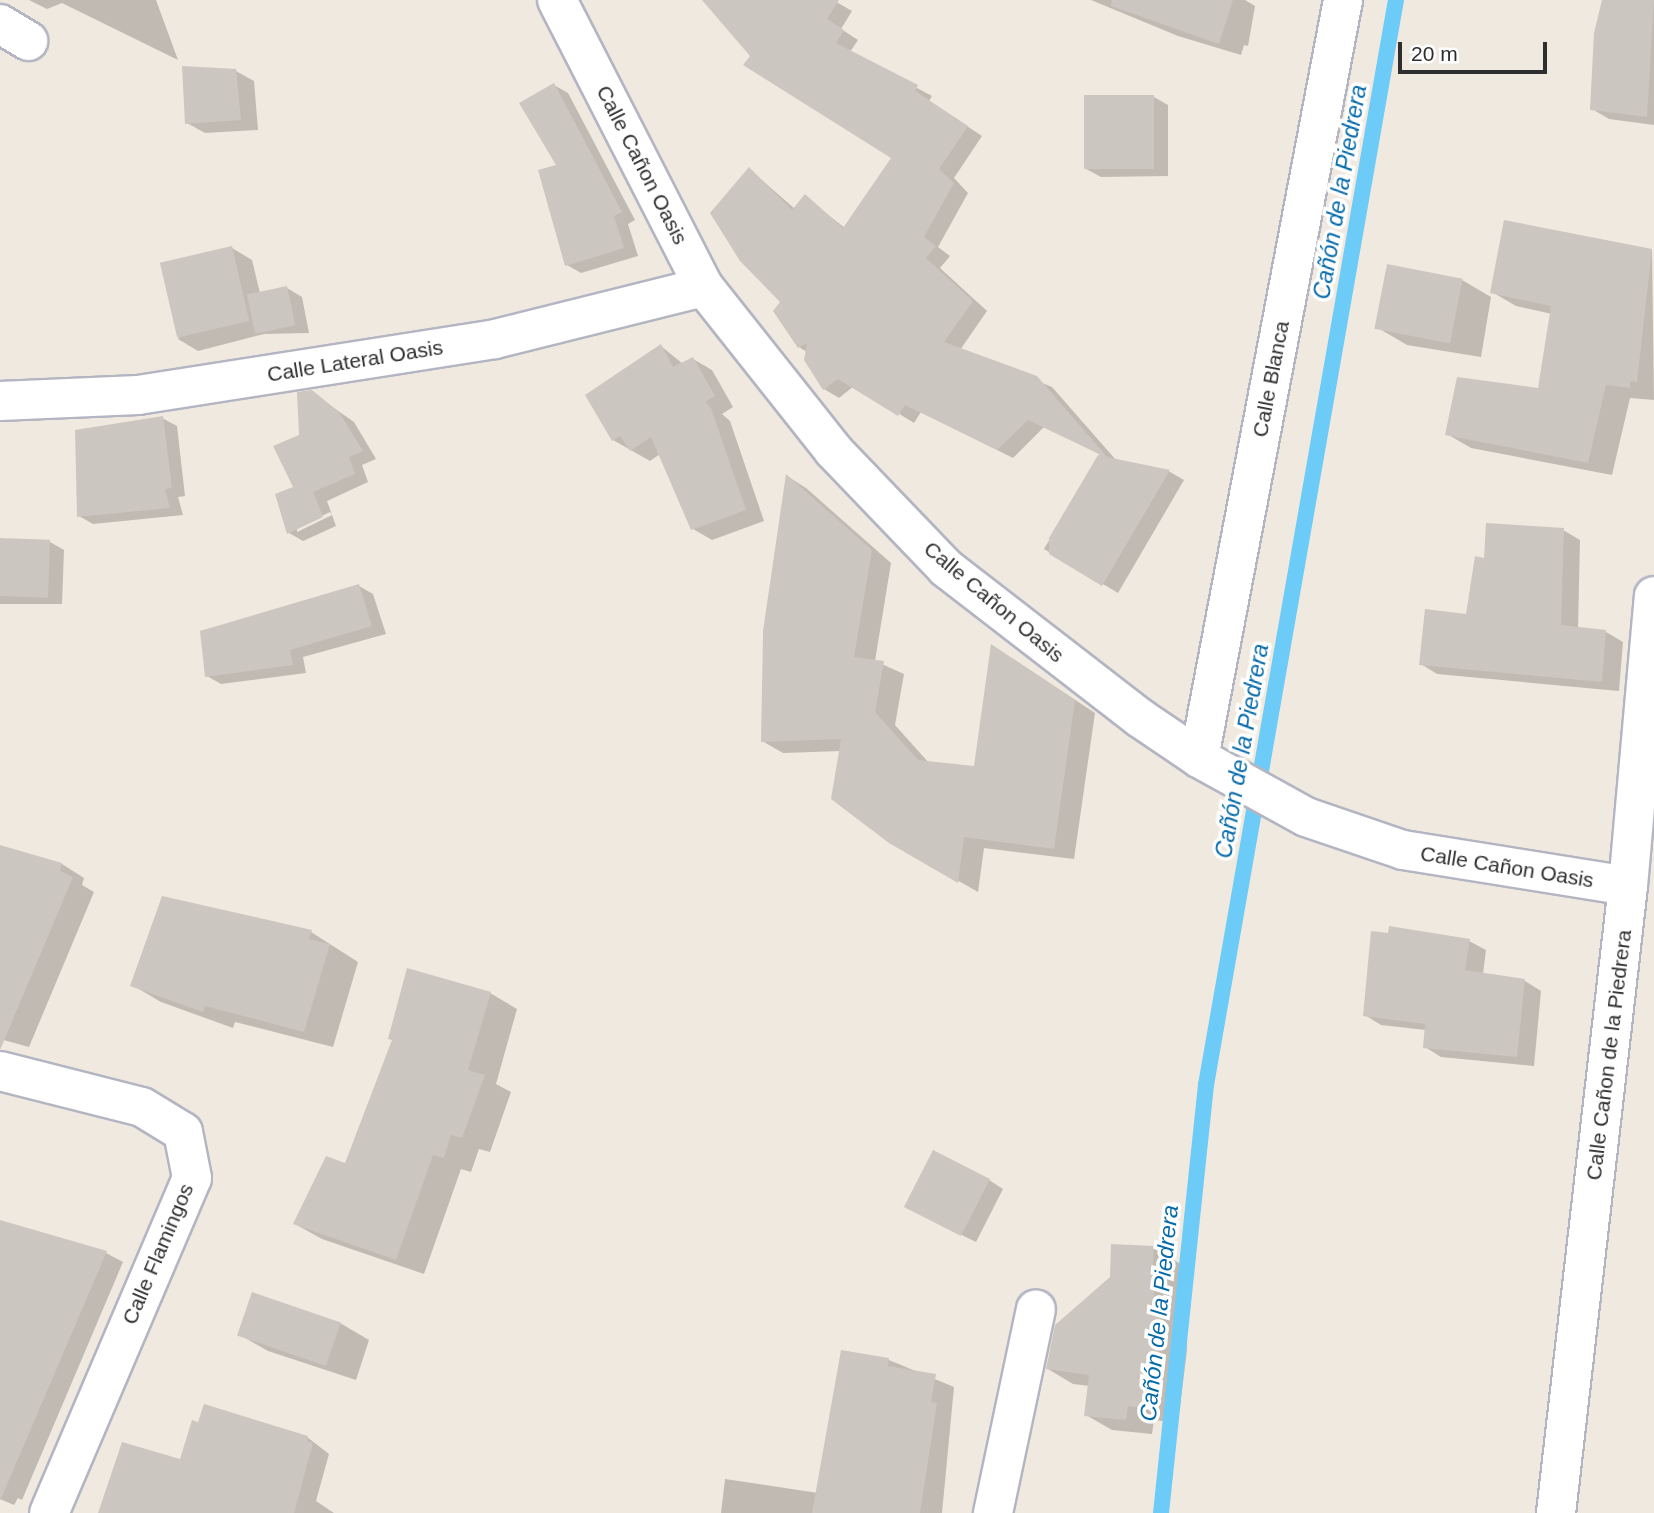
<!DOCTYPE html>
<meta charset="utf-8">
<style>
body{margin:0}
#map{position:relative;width:1654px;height:1513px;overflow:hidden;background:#f0e9e0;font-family:Helvetica,sans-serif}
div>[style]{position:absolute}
.shadow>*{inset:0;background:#0003}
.stream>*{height:16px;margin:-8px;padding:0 8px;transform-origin:8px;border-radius:8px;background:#6dccf7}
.building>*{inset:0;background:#cbc6bf;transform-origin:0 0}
.roads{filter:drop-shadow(2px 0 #b4b5c2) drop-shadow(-2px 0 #b4b5c2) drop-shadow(0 2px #b4b5c2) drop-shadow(0 -2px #b4b5c2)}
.minor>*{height:38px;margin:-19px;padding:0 19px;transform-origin:19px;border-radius:19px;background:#fff}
span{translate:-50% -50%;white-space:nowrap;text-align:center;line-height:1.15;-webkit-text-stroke:7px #fff;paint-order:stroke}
.street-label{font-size:21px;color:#2e2e2e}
.water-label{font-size:23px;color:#056aab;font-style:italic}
.scale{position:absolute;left:1398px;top:42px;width:149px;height:32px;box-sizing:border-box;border:4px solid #2e2e2e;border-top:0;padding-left:9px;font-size:21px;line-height:24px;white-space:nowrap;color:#2e2e2e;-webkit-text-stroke:5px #fff;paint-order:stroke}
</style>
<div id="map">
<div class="shadow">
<i style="clip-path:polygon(29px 0,156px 0,178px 60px,62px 3px,47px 9px)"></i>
<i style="clip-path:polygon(704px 0,833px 0,852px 11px,841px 29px,858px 40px,850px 52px,932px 96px,929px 101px,982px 136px,954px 178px,968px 193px,938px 247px,950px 256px,940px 268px,987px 311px,960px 350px,1052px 387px,1116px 460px,1170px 472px,1184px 480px,1118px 593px,1044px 549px,1100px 454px,1044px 427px,1013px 458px,921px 412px,914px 423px,854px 386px,839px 398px,824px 389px,807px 352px,799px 347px,782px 302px,749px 169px,795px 209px,805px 197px,845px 228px,894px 158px,752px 56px)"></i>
<i style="clip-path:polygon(1091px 0,1245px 0,1255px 6px,1248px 46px,1244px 45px,1241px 55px,1178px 36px)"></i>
<i style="clip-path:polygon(1603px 0,1654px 0,1654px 125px,1609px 119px,1592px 109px)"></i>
<i style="clip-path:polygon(236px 71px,254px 81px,258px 130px,205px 133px,187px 123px)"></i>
<i style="clip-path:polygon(554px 85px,568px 93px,635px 220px,628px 224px,638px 256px,581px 273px,567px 265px)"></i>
<i style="clip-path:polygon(1154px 97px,1168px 105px,1168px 176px,1101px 177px,1086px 169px)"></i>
<i style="clip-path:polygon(232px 248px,252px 260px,260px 293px,287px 288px,302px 297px,309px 333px,264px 334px,198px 351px,178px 339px)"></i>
<i style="clip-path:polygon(1652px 251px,1654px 400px,1630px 398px,1612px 475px,1471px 448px,1447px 434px,1539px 390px,1552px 314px,1516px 306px,1492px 292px)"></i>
<i style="clip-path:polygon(1462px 280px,1491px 297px,1481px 357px,1407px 345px,1378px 328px)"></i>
<i style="clip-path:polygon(661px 346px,683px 364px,693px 359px,712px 370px,733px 407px,722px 414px,730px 421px,764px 521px,712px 540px,693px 529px,660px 454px,650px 461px,613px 440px)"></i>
<i style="clip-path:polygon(evenodd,311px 392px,354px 422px,376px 459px,362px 465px,368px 482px,327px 501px,336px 526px,303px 541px,289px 533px,277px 495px,295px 488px,311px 392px,330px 512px,332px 515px,297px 532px,297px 528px,330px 512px)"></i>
<i style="clip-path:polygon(162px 418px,177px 426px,185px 496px,178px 497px,183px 515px,93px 524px,79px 516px)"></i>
<i style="clip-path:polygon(787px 476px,806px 488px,891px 563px,875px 661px,904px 674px,895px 725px,929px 763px,976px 768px,1012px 658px,1095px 713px,1074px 859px,984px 848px,978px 892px,890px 842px,841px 751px,783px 753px,762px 741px)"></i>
<i style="clip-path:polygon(1563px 530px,1580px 540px,1578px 629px,1606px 632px,1623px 642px,1619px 691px,1437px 674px,1421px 664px,1467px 616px,1486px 560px)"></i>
<i style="clip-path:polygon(0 539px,50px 542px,64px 550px,62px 604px,0 604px)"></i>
<i style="clip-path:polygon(359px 586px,373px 594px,386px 634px,303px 657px,306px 673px,221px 684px,207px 676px)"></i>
<i style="clip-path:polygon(0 847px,62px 864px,84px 878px,82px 885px,94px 892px,29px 1047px,0 1039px)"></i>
<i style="clip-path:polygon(311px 932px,358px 962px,333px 1047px,235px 1022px,233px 1028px,161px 1002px,132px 985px)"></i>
<i style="clip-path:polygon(1469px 941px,1486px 950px,1483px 974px,1525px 981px,1541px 991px,1534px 1066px,1441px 1057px,1425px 1047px,1426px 1030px,1381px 1025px,1365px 1015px)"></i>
<i style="clip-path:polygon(490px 993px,517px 1009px,496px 1084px,511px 1092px,490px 1152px,479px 1149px,471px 1172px,461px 1169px,424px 1274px,322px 1239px,295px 1224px)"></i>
<i style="clip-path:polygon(989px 1180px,1003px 1189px,976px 1242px,921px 1215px)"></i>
<i style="clip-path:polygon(0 1222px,106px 1253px,123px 1262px,22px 1500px,18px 1498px,14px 1505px,0 1499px)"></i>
<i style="clip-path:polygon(1153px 1248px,1179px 1263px,1182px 1282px,1178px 1328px,1187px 1334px,1187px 1350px,1178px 1423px,1154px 1420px,1152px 1434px,1112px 1430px,1086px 1415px,1090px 1386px,1073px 1384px,1048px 1369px)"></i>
<i style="clip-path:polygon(340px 1323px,369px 1340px,356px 1380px,268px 1351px,240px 1335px)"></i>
<i style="clip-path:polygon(842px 1352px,889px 1360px,954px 1387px,942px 1513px,721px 1513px,725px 1479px,818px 1493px)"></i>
<i style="clip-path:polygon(307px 1437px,329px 1454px,316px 1501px,334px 1513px,100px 1513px,182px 1461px)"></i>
</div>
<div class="stream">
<i style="left:1161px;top:1513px;width:430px;rotate:-84deg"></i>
<i style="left:1206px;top:1085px;width:1102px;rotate:-80.07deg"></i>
</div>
<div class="building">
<i style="clip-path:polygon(702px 0,839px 0,827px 19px,844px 30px,836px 43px,918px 85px,915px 91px,968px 126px,939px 169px,954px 183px,924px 237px,936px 246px,926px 258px,973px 301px,944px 342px,1037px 376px,1107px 457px,1170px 470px,1102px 586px,1049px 554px,1049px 538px,1098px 455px,1101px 455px,1028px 420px,997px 450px,905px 405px,898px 416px,838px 379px,823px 390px,804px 360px,807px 343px,798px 348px,773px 311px,780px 302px,740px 261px,710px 213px,749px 167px,792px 210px,805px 194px,843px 228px,891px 158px,743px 65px,750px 56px)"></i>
<i style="clip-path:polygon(1112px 0,1233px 0,1219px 44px,1111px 6px)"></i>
<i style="clip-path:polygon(1602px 0,1654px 0,1647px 117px,1590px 110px,1594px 33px)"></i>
<i style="clip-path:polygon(182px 66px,236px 69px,241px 120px,185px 124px)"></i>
<i style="clip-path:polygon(554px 83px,622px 212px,614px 216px,624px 248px,565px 266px,538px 170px,556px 165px,519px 103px)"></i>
<i style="left:1154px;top:95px;width:74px;height:70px;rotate:90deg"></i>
<i style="clip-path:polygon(1504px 220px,1652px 249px,1637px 382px,1630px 381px,1630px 388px,1606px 385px,1588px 463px,1445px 435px,1457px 377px,1538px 388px,1551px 306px,1490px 293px)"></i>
<i style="left:232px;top:246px;width:77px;height:74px;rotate:77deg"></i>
<i style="left:1387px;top:264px;width:77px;height:66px;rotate:11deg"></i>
<i style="left:287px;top:286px;width:40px;height:41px;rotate:78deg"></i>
<i style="clip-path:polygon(661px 344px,673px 367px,693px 357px,715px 396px,705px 402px,711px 408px,746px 510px,691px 530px,651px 437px,630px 451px,620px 436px,612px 441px,585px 395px)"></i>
<i style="clip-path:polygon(312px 390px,339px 412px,363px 451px,349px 457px,355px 474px,313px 492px,323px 517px,287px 534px,275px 494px,293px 487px,273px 446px,299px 435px,297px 392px)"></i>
<i style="clip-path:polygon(163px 416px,172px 488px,165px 489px,170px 508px,77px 517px,75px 430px)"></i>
<i style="clip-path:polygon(786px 474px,872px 550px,854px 657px,884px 661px,875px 712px,918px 760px,974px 766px,991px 644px,1075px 700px,1054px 849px,964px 837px,958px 883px,889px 843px,831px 799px,841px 739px,761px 742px,763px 631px)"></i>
<i style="clip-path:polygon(1486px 523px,1564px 528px,1561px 625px,1606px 630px,1602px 682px,1419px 665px,1425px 609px,1466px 614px,1475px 556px,1484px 558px)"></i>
<i style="left:0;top:538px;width:50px;height:58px;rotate:2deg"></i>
<i style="clip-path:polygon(359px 584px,372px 626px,290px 650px,293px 665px,205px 677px,200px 631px)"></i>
<i style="clip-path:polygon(0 845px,62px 863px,60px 871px,73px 877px,0 1050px)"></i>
<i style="clip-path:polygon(162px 896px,312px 930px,309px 939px,330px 944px,304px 1032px,205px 1006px,203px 1012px,130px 986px)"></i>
<i style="clip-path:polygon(1389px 926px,1470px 939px,1465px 970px,1525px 979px,1517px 1057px,1423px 1048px,1425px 1024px,1363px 1016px,1371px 931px,1388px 933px)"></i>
<i style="clip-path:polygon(407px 968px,491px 992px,468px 1070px,485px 1075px,470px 1116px,462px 1138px,451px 1135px,444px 1158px,433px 1155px,396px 1260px,293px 1224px,326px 1156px,345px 1163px,392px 1040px,388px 1039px)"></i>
<i style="left:933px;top:1150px;width:64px;height:64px;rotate:27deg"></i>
<i style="clip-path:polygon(0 1220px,107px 1251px,0 1501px)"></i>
<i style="clip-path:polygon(1111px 1244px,1154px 1246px,1153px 1265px,1157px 1265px,1152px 1315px,1161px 1317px,1152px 1409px,1128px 1406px,1126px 1420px,1084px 1416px,1089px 1375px,1046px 1369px,1055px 1325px,1110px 1277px)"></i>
<i style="left:252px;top:1292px;width:94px;height:46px;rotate:19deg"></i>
<i style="clip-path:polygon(841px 1350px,889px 1358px,888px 1366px,936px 1374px,931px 1402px,937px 1403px,920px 1513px,812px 1513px)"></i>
<i style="clip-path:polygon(204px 1404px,308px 1436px,307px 1441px,313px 1443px,294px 1513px,98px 1513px,122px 1442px,180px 1459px,192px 1420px,198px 1422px)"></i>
</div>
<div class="roads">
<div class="minor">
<i style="left:557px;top:0;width:322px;rotate:62.9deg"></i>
<i style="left:704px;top:287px;width:208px;rotate:51.6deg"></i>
<i style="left:833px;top:450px;width:163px;rotate:46.2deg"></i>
<i style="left:946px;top:568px;width:245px;rotate:37.7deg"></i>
<i style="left:1140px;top:718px;width:71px;rotate:34.1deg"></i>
<i style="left:1199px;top:758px;width:122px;rotate:28.9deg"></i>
<i style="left:1306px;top:817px;width:102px;rotate:18.8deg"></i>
<i style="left:1403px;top:850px;width:228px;rotate:9.1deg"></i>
<i style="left:0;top:24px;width:33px;rotate:31deg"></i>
<i style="left:0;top:401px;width:138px;rotate:-2.5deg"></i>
<i style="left:138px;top:395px;width:361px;rotate:-8.9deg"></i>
<i style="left:495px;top:339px;width:215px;rotate:-14deg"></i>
<i style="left:1199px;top:758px;width:772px;rotate:-79.24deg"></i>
<i style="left:0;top:1071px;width:146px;rotate:14.2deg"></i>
<i style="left:142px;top:1107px;width:48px;rotate:31.4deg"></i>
<i style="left:183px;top:1132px;width:47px;rotate:78.9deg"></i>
<i style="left:192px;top:1178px;width:364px;rotate:113.1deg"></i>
<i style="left:993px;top:1513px;width:208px;rotate:-78.1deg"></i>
<i style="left:1556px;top:1513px;width:631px;rotate:-83.45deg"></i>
<i style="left:1628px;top:886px;width:291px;rotate:-84.9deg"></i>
</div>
</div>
<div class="street-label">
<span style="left:642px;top:165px;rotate:63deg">Calle Cañon Oasis</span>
<span style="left:355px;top:361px;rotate:-9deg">Calle Lateral Oasis</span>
<span style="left:1271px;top:379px;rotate:-79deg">Calle Blanca</span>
<span style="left:994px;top:602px;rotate:40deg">Calle Cañon Oasis</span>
<span style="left:1507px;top:867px;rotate:9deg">Calle Cañon Oasis</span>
<span style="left:1609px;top:1055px;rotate:-83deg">Calle Cañon de la Piedrera</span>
<span style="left:158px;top:1254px;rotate:-67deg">Calle Flamingos</span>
</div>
<div class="water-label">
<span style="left:1340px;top:192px;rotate:-80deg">Cañón de la Piedrera</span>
<span style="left:1242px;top:751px;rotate:-80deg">Cañón de la Piedrera</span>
<span style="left:1159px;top:1313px;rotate:-84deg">Cañón de la Piedrera</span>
</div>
<div class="scale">20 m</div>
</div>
